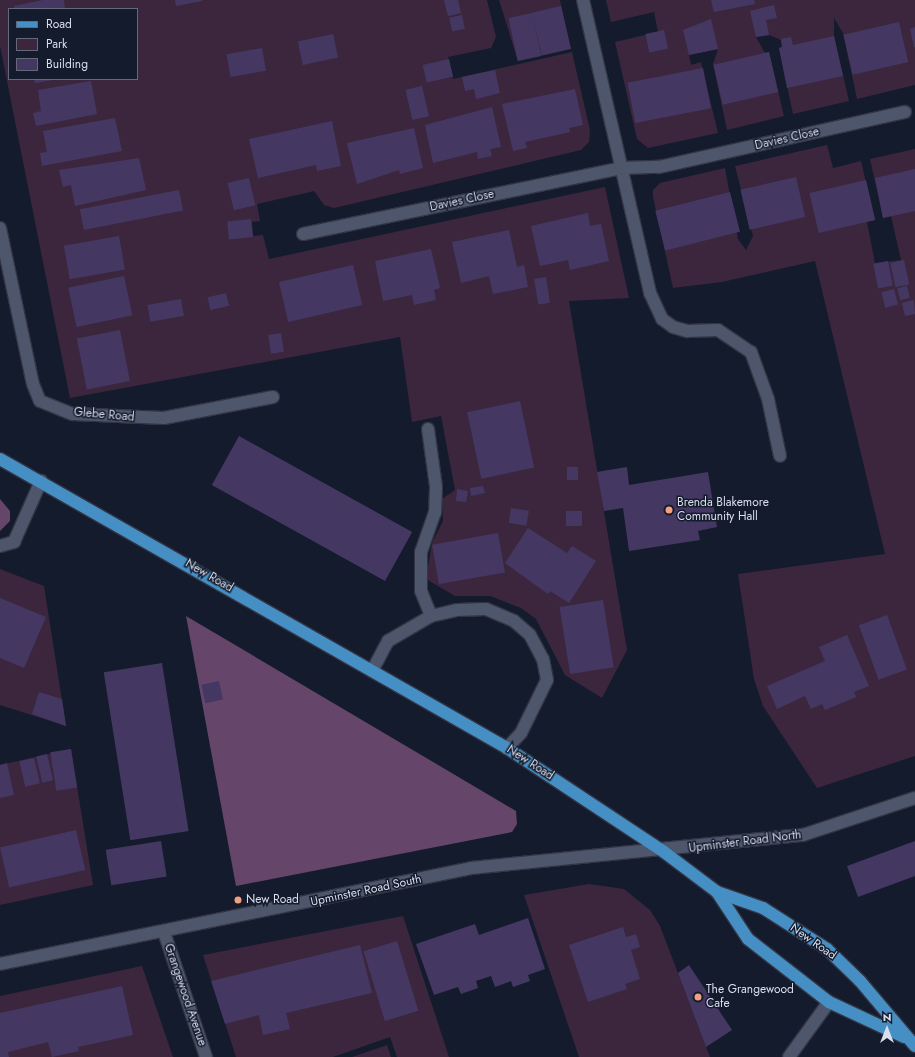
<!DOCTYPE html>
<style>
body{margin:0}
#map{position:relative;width:915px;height:1057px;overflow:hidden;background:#141b2d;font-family:Jost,sans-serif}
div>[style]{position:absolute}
.green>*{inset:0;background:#3b263e}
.forest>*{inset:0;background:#66456b}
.building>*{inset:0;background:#443863;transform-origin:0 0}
.roads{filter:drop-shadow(1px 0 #323544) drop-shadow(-1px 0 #323544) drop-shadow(0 1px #323544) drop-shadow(0 -1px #323544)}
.lane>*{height:12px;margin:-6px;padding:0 6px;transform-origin:6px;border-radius:6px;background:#4d566b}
.street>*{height:12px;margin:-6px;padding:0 6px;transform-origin:6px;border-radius:6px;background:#4d566b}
.secondary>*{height:12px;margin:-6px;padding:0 6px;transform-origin:6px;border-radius:6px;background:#4d566b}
.primary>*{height:12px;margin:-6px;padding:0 6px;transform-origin:6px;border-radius:6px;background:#458fc4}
.dots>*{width:11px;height:11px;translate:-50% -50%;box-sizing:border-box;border:2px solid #141b2d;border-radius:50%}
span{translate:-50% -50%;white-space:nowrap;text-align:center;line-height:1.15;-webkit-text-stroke:3px #141b2d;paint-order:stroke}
.street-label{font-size:12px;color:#dadfec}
.poi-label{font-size:12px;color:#dadfec}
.left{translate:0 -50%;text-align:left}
.legend{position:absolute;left:8px;top:8px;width:130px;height:72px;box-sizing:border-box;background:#141b2d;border:1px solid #636979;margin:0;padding:5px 7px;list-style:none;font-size:12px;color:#dadfec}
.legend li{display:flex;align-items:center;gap:8px;height:20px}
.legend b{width:20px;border:1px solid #636979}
.north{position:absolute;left:867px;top:1009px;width:40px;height:40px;-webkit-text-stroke:3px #141b2d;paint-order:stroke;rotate:0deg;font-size:11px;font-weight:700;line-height:16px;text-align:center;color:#dadfec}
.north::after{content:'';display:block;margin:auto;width:14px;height:18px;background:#dadfec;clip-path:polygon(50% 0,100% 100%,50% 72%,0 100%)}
</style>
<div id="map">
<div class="green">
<i style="clip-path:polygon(evenodd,0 0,487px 0,496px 37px,491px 48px,448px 57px,453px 79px,572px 52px,590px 130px,589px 142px,581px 150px,334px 208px,324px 205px,314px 191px,306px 193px,257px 204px,260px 221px,252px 222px,253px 236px,263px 235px,269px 259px,605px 187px,629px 298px,569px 301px,627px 650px,602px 698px,565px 675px,536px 619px,521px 608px,490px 596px,455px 596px,426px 579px,432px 543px,443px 521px,442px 499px,455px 490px,441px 416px,412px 422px,400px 337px,70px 398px,0 46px,0 0,9px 9px,137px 9px,137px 79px,9px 79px,9px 9px)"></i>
<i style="clip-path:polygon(499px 0,560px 0,571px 49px,518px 61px)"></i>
<i style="clip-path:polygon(606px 0,915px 0,915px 85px,857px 99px,843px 33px,834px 18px,834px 36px,849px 101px,793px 114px,779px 48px,782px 47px,781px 40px,769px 35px,756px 37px,765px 53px,769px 52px,784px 116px,727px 130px,713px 64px,718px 49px,689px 55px,691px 65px,701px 62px,718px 133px,648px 148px,637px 139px,615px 42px,658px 32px,654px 12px,611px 22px)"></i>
<i style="clip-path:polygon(827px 145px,833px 168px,861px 161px,875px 220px,867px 222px,875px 263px,901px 260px,891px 216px,883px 218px,870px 159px,915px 149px,915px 756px,817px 788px,763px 706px,754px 679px,738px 574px,885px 554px,815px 261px,722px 282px,673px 288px,653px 197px,653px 190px,660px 183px,725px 168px,738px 239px,746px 250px,753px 236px,735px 166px)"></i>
<i style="clip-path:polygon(0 569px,44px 586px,66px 726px,0 705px)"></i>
<i style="clip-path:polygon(71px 749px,93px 885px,0 905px,0 765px)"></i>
<i style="clip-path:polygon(589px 884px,624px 889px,650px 910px,660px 926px,710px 1057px,579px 1057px,524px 895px)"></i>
<i style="clip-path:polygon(403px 916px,449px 1057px,397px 1057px,390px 1037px,333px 1057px,236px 1057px,203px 955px)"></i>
<i style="clip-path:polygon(142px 966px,173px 1057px,0 1057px,0 996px)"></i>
<i style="clip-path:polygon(387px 1045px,391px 1057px,352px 1057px)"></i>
</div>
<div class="forest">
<i style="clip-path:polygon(0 499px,10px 511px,10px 521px,0 531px)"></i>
<i style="clip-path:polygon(186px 616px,516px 811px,517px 824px,512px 832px,236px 886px)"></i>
</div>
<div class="building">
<i style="clip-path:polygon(43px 0,64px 0,65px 9px,15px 9px,14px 6px)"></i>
<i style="clip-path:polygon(175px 0,202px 0,202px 1px,176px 6px)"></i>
<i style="clip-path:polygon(444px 0,458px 0,461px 13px,448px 16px)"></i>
<i style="clip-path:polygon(711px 0,754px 0,755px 4px,714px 12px)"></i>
<i style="clip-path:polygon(774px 5px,777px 18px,766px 20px,769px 35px,756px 37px,750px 11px)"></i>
<i style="left:561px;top:6px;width:44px;height:30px;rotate:77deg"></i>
<i style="left:532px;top:13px;width:44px;height:24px;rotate:78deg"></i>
<i style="left:462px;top:15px;width:14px;height:13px;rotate:78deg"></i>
<i style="clip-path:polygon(711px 19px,718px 49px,689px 55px,683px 30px)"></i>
<i style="left:899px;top:22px;width:41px;height:57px;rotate:77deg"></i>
<i style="clip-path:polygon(915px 27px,915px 47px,914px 47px,910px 29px)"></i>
<i style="left:664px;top:30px;width:19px;height:19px;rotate:78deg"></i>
<i style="left:333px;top:34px;width:24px;height:36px;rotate:78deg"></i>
<i style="clip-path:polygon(834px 36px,843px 76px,787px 88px,779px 48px,782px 47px,781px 39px,791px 37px,793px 45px)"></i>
<i style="left:262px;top:48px;width:23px;height:36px;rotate:80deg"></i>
<i style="left:769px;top:52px;width:41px;height:57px;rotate:77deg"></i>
<i style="left:449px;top:59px;width:18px;height:27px;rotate:77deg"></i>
<i style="left:703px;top:68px;width:41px;height:77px;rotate:79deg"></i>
<i style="clip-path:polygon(495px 70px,500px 93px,476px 99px,474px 89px,465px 91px,462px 77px)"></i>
<i style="clip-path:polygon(34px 79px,53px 79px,53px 80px,35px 83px)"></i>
<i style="clip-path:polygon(91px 81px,97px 114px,36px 126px,33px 113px,41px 111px,38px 90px)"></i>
<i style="left:422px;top:86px;width:31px;height:17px;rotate:77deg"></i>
<i style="clip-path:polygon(575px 89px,583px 125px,569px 128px,570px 132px,525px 142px,527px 148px,513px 151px,502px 104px)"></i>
<i style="clip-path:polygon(492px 107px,501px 147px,490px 149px,492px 156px,478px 159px,477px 152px,433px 163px,425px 125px)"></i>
<i style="clip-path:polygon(115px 118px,122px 151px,42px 166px,40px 153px,47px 152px,43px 131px)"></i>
<i style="clip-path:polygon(332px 121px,341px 166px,317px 171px,316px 165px,258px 178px,249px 139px)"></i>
<i style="clip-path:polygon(414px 128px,423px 168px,400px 174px,399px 170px,357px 184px,347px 143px)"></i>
<i style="clip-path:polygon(139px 158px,146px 190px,75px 206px,71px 185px,63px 187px,59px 170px)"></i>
<i style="clip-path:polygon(915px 169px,915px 211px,883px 218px,875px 178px)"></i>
<i style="left:796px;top:177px;width:41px;height:57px;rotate:77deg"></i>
<i style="left:249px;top:178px;width:28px;height:22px;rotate:77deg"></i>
<i style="left:866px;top:180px;width:41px;height:58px;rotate:77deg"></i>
<i style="left:179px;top:190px;width:21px;height:101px;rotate:79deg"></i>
<i style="left:730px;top:192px;width:41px;height:77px;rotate:76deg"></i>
<i style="clip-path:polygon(588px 213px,590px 226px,601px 224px,609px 261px,570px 270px,568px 260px,540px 266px,531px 226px)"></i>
<i style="left:251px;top:219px;width:18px;height:24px;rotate:84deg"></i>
<i style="clip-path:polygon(509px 230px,517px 267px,524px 265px,528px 287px,493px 294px,489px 276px,461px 283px,452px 242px)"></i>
<i style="left:119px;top:236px;width:34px;height:56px;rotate:80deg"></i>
<i style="clip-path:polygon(431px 249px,440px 288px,434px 290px,436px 300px,414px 305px,412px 295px,383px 301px,375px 261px)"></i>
<i style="left:904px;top:260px;width:25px;height:14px;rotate:78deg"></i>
<i style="left:888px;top:261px;width:25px;height:15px;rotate:79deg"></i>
<i style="left:353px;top:265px;width:41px;height:76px;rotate:77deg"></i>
<i style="left:124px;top:276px;width:40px;height:57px;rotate:78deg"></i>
<i style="left:546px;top:277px;width:26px;height:12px;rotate:81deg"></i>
<i style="left:907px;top:286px;width:12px;height:10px;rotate:76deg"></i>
<i style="left:894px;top:289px;width:16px;height:13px;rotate:76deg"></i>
<i style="left:226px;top:293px;width:13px;height:19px;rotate:77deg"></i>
<i style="left:181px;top:299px;width:17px;height:34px;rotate:80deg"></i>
<i style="clip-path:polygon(914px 300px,915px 314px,905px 316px,902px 303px)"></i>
<i style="left:120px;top:330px;width:52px;height:44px;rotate:79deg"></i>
<i style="left:281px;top:333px;width:19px;height:13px;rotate:81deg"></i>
<i style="left:520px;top:401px;width:68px;height:54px;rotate:78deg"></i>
<i style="left:239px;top:436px;width:198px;height:56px;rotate:29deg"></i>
<i style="left:567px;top:467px;width:11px;height:13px"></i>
<i style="clip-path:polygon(627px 467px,629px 485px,708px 472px,717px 527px,698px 531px,700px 540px,629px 551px,623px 508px,604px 511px,597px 472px)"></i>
<i style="clip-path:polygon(483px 486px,485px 493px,471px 496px,470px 488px)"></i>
<i style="clip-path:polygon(457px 489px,468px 491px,466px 502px,456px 501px)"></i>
<i style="left:511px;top:508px;width:18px;height:15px;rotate:9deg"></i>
<i style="left:566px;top:511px;width:16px;height:15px"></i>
<i style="clip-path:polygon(528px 528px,567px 553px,572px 546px,596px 561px,569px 603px,550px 591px,548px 594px,505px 563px)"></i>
<i style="left:498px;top:533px;width:40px;height:67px;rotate:80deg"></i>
<i style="clip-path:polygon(0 598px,46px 617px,24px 668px,0 658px)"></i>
<i style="left:603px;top:600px;width:68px;height:44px;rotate:81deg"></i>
<i style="left:887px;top:615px;width:58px;height:30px;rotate:70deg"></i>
<i style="clip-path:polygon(847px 635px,869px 686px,854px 692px,856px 697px,825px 710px,822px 704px,811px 709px,805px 696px,777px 709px,767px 686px,825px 661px,819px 647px)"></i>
<i style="left:162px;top:663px;width:170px;height:59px;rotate:81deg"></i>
<i style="left:219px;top:681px;width:19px;height:18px;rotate:78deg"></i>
<i style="clip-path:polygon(39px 692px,62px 699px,66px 726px,32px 714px)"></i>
<i style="left:71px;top:749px;width:39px;height:21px;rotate:81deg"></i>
<i style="left:47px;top:754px;width:27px;height:11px;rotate:77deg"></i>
<i style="left:34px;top:758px;width:26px;height:15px;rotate:77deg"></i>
<i style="clip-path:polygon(7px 763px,14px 795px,0 798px,0 765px)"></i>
<i style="left:76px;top:830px;width:41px;height:78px;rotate:77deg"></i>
<i style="left:161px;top:841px;width:36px;height:56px;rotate:81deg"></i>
<i style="clip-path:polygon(915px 841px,915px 876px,858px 897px,847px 866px)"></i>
<i style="clip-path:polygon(528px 918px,545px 969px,528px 975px,530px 981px,513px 987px,511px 981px,495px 987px,491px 976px,476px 981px,478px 988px,461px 994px,458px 987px,434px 995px,416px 944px,475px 924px,479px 935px)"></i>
<i style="clip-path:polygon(623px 927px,626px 937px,636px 934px,640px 947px,631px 950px,640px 979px,625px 984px,627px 989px,588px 1002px,569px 945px)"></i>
<i style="left:397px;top:941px;width:73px;height:35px;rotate:73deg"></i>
<i style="clip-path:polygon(360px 945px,372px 993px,286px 1013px,290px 1029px,263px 1035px,259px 1015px,225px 1024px,211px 981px)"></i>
<i style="clip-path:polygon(689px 965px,732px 1030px,706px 1047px,678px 973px)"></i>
<i style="clip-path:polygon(122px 986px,133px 1035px,78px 1047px,79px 1051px,52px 1057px,48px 1042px,8px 1052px,9px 1057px,0 1057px,0 1013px)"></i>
</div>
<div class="roads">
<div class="lane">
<i style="left:650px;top:293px;width:29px;rotate:65deg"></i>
<i style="left:662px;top:319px;width:14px;rotate:36deg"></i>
<i style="left:673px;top:327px;width:15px;rotate:16deg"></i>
<i style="left:687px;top:331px;width:31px;rotate:-2deg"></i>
<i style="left:718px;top:330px;width:40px;rotate:34deg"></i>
<i style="left:751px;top:352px;width:50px;rotate:70.1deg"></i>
<i style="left:768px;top:399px;width:58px;rotate:78.1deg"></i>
<i style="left:789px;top:1057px;width:68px;rotate:-54deg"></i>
</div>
<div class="street">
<i style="left:583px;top:0;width:301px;rotate:77.1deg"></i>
<i style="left:0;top:228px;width:159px;rotate:78.1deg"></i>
<i style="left:33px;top:384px;width:18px;rotate:68deg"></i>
<i style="left:40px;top:401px;width:35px;rotate:22deg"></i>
<i style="left:73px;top:414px;width:91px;rotate:2.5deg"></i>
<i style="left:164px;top:418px;width:111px;rotate:-10.9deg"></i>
<i style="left:303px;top:234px;width:325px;rotate:-11.7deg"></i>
<i style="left:621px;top:168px;width:38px;rotate:-2deg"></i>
<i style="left:659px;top:167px;width:252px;rotate:-12.6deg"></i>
<i style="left:428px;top:429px;width:59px;rotate:82.1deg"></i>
<i style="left:436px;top:487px;width:25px;rotate:92deg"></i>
<i style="left:435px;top:512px;width:42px;rotate:109.3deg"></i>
<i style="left:421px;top:552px;width:39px;rotate:90deg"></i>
<i style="left:421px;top:591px;width:27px;rotate:68deg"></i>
<i style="left:0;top:546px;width:15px;rotate:-16deg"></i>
<i style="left:14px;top:542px;width:67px;rotate:-66.1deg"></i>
<i style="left:372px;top:671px;width:34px;rotate:-62deg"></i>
<i style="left:388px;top:641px;width:50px;rotate:-30.2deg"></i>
<i style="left:431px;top:616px;width:27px;rotate:-13deg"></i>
<i style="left:457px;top:610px;width:29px;rotate:-2deg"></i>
<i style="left:486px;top:609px;width:30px;rotate:23deg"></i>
<i style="left:514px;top:621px;width:21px;rotate:41deg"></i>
<i style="left:530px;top:635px;width:27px;rotate:62deg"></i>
<i style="left:543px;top:659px;width:21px;rotate:79deg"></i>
<i style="left:547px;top:680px;width:59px;rotate:116.1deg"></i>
<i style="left:521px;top:733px;width:21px;rotate:133deg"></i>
<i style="left:164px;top:932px;width:132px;rotate:71.4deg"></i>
</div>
<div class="secondary">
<i style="left:0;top:964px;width:481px;rotate:-11.5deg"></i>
<i style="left:471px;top:868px;width:334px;rotate:-5.7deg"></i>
<i style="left:803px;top:835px;width:118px;rotate:-18.3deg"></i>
</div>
<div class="primary">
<i style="left:0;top:459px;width:584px;rotate:29.68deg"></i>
<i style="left:507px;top:748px;width:188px;rotate:33.5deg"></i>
<i style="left:664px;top:852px;width:66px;rotate:37deg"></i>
<i style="left:717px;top:892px;width:56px;rotate:56.6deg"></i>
<i style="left:748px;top:939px;width:103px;rotate:37.9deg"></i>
<i style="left:829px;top:1002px;width:83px;rotate:25deg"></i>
<i style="left:717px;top:892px;width:49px;rotate:19.2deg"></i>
<i style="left:763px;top:908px;width:76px;rotate:32.6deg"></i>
<i style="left:827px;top:949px;width:46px;rotate:44.1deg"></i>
<i style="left:860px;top:981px;width:85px;rotate:49.8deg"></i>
</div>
</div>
<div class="dots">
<i style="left:669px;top:510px;background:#f2a17e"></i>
<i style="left:238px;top:900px;background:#f2a17e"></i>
<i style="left:698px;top:997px;background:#f2a17e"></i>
</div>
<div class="street-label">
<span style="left:787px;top:139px;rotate:-13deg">Davies Close</span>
<span style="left:462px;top:201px;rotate:-12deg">Davies Close</span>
<span style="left:104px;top:415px;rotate:5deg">Glebe Road</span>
<span style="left:209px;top:576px;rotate:30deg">New Road</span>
<span style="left:530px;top:763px;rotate:33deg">New Road</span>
<span style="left:745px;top:842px;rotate:-7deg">Upminster Road North</span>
<span style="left:366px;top:891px;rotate:-12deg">Upminster Road South</span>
<span style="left:813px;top:942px;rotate:35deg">New Road</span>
<span style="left:185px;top:995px;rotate:71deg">Grangewood Avenue</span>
</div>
<div class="poi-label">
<span class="left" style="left:677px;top:510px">Brenda Blakemore<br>Community Hall</span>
<span class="left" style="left:246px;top:900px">New Road</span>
<span class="left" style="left:706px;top:997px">The Grangewood<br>Cafe</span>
</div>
<ul class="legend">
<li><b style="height:5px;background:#458fc4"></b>Road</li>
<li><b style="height:11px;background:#3b263e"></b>Park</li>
<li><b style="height:11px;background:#443863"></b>Building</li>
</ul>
<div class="north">N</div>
</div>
